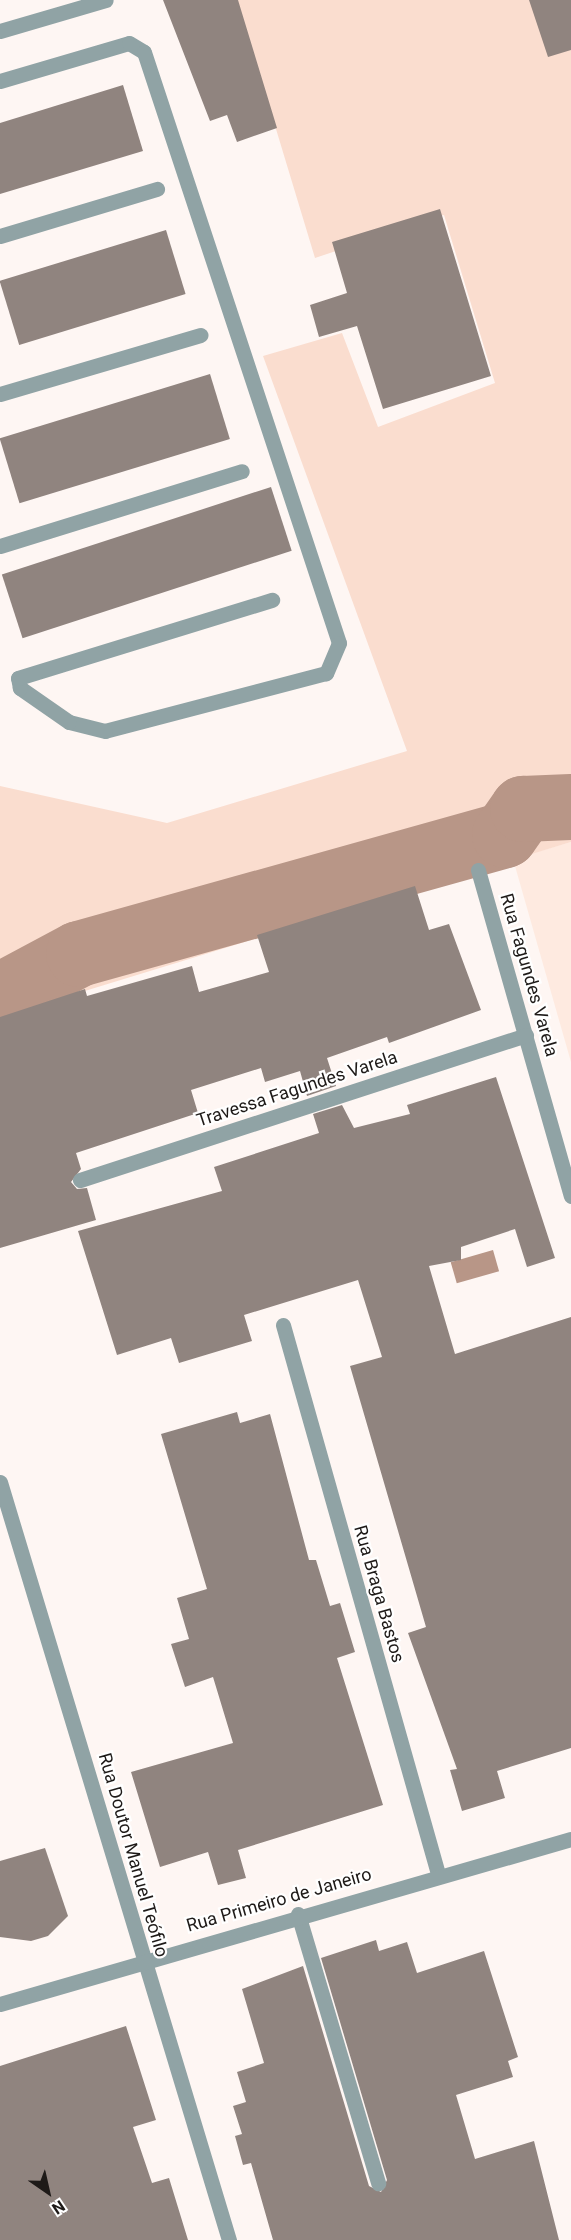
<!DOCTYPE html>
<meta charset="utf-8">
<style>
body{margin:0}
#map{position:relative;width:571px;height:2240px;overflow:hidden;background:#fef6f3;font-family:Roboto,sans-serif}
div>[style]{position:absolute}
.built>*{inset:0;background:#feeae0}
.green>*{inset:0;background:#faddcf}
.water>*{inset:0;background:#b89687;transform-origin:0 0}
.river>*{height:66px;margin:-33px;padding:0 33px;transform-origin:33px;border-radius:33px;background:#b89687}
.building>*{inset:0;background:#90847f;transform-origin:0 0}
.service>*{height:15px;margin:-7.5px;padding:0 7.5px;transform-origin:7.5px;border-radius:7.5px;background:#90a3a5}
.minor>*{height:15px;margin:-7.5px;padding:0 7.5px;transform-origin:7.5px;border-radius:7.5px;background:#90a3a5}
.tertiary>*{height:15px;margin:-7.5px;padding:0 7.5px;transform-origin:7.5px;border-radius:7.5px;background:#90a3a5}
span{translate:-50% -50%;white-space:nowrap;text-align:center;line-height:1.15;-webkit-text-stroke:4.5px #fff;paint-order:stroke}
.street-label{font-size:18px;color:#1e1a18}
.north{position:absolute;left:18px;top:2162px;width:60px;height:60px;-webkit-text-stroke:4px #fff;paint-order:stroke;rotate:146deg;font-size:16px;font-weight:700;line-height:24px;text-align:center;color:#1e1a18}
.north::after{content:'';display:block;margin:auto;width:21px;height:27px;background:#1e1a18;clip-path:polygon(50% 0,100% 100%,50% 72%,0 100%)}
</style>
<div id="map">
<div class="built">
<i style="clip-path:polygon(571px 842px,571px 1062px,513px 859px)"></i>
</div>
<div class="green">
<i style="clip-path:polygon(237px 0,571px 0,571px 842px,0 1017px,0 786px,167px 823px,407px 751px,263px 356px,342px 333px,378px 427px,495px 383px,444px 215px,315px 258px)"></i>
</div>
<div class="water">
<i style="left:493px;top:1250px;width:22px;height:44px;rotate:74deg"></i>
</div>
<div class="river">
<i style="left:0;top:996px;width:89px;rotate:-28deg"></i>
<i style="left:79px;top:954px;width:442px;rotate:-15.6deg"></i>
<i style="left:505px;top:835px;width:32px;rotate:-55deg"></i>
<i style="left:523px;top:809px;width:48px;rotate:-2.4deg"></i>
</div>
<div class="building">
<i style="clip-path:polygon(163px 0,238px 0,277px 128px,237px 142px,227px 115px,210px 121px)"></i>
<i style="clip-path:polygon(529px 0,571px 0,571px 50px,548px 57px)"></i>
<i style="clip-path:polygon(123px 85px,143px 151px,0 194px,0 123px)"></i>
<i style="clip-path:polygon(440px 209px,491px 376px,383px 409px,357px 326px,319px 337px,310px 305px,347px 293px,332px 242px)"></i>
<i style="left:166px;top:230px;width:67px;height:174px;rotate:73deg"></i>
<i style="left:210px;top:374px;width:68px;height:220px;rotate:73deg"></i>
<i style="left:271px;top:487px;width:67px;height:283px;rotate:72deg"></i>
<i style="clip-path:polygon(415px 886px,429px 930px,449px 924px,481px 1010px,389px 1043px,387px 1037px,327px 1058px,336px 1086px,307px 1096px,300px 1071px,265px 1082px,261px 1068px,191px 1090px,198px 1113px,76px 1153px,81px 1169px,71px 1182px,77px 1189px,87px 1188px,96px 1220px,0 1248px,0 1017px,85px 989px,87px 996px,192px 966px,199px 992px,269px 972px,257px 935px)"></i>
<i style="clip-path:polygon(496px 1077px,555px 1258px,527px 1267px,515px 1229px,461px 1247px,461px 1260px,429px 1266px,455px 1354px,571px 1317px,571px 1748px,497px 1771px,505px 1798px,462px 1811px,450px 1770px,457px 1769px,408px 1633px,426px 1627px,350px 1366px,382px 1357px,358px 1280px,244px 1315px,252px 1341px,179px 1363px,171px 1338px,117px 1355px,78px 1231px,222px 1191px,214px 1167px,319px 1133px,313px 1114px,342px 1105px,354px 1128px,410px 1114px,407px 1105px)"></i>
<i style="clip-path:polygon(237px 1412px,240px 1423px,270px 1414px,309px 1560px,316px 1560px,330px 1606px,340px 1603px,355px 1652px,337px 1658px,383px 1805px,238px 1850px,246px 1878px,218px 1885px,208px 1852px,160px 1867px,131px 1772px,233px 1743px,213px 1677px,185px 1687px,171px 1644px,189px 1639px,177px 1598px,207px 1589px,161px 1434px)"></i>
<i style="clip-path:polygon(45px 1848px,68px 1916px,48px 1936px,31px 1941px,0 1937px,0 1861px)"></i>
<i style="clip-path:polygon(376px 1940px,379px 1951px,407px 1942px,417px 1973px,484px 1951px,518px 2057px,508px 2061px,513px 2077px,456px 2095px,475px 2159px,534px 2141px,559px 2240px,273px 2240px,251px 2163px,243px 2165px,235px 2136px,242px 2134px,233px 2106px,246px 2102px,237px 2072px,264px 2063px,242px 1989px,303px 1966px,369px 2186px,381px 2192px,387px 2180px,321px 1958px)"></i>
<i style="clip-path:polygon(126px 2026px,156px 2120px,133px 2127px,152px 2183px,169px 2178px,188px 2240px,0 2240px,0 2066px)"></i>
</div>
<div class="service">
<i style="left:298px;top:1914px;width:281px;rotate:73.4deg"></i>
</div>
<div class="minor">
<i style="left:0;top:31px;width:110px;rotate:-16.3deg"></i>
<i style="left:0;top:81px;width:134px;rotate:-16.4deg"></i>
<i style="left:129px;top:43px;width:17px;rotate:31deg"></i>
<i style="left:144px;top:52px;width:622px;rotate:71.74deg"></i>
<i style="left:339px;top:643px;width:33px;rotate:113deg"></i>
<i style="left:326px;top:673px;width:228px;rotate:165.3deg"></i>
<i style="left:105px;top:731px;width:37px;rotate:-166deg"></i>
<i style="left:69px;top:722px;width:60px;rotate:-145.2deg"></i>
<i style="left:20px;top:688px;width:10px;rotate:-101deg"></i>
<i style="left:18px;top:678px;width:266px;rotate:-17.1deg"></i>
<i style="left:0;top:236px;width:164px;rotate:-16.7deg"></i>
<i style="left:0;top:394px;width:209px;rotate:-16.4deg"></i>
<i style="left:0;top:546px;width:253px;rotate:-17.2deg"></i>
<i style="left:478px;top:870px;width:339px;rotate:74.1deg"></i>
<i style="left:80px;top:1180px;width:469px;rotate:-18deg"></i>
<i style="left:283px;top:1325px;width:570px;rotate:74.23deg"></i>
<i style="left:0;top:1482px;width:792px;rotate:73.19deg"></i>
</div>
<div class="tertiary">
<i style="left:0;top:2004px;width:594px;rotate:-16.12deg"></i>
</div>
<div class="street-label">
<span style="left:529px;top:975px;rotate:74deg">Rua Fagundes Varela</span>
<span style="left:297px;top:1089px;rotate:-18deg">Travessa Fagundes Varela</span>
<span style="left:379px;top:1594px;rotate:74deg">Rua Braga Bastos</span>
<span style="left:133px;top:1855px;rotate:74deg">Rua Doutor Manuel Teófilo</span>
<span style="left:279px;top:1900px;rotate:-16deg">Rua Primeiro de Janeiro</span>
</div>
<div class="north">N</div>
</div>
